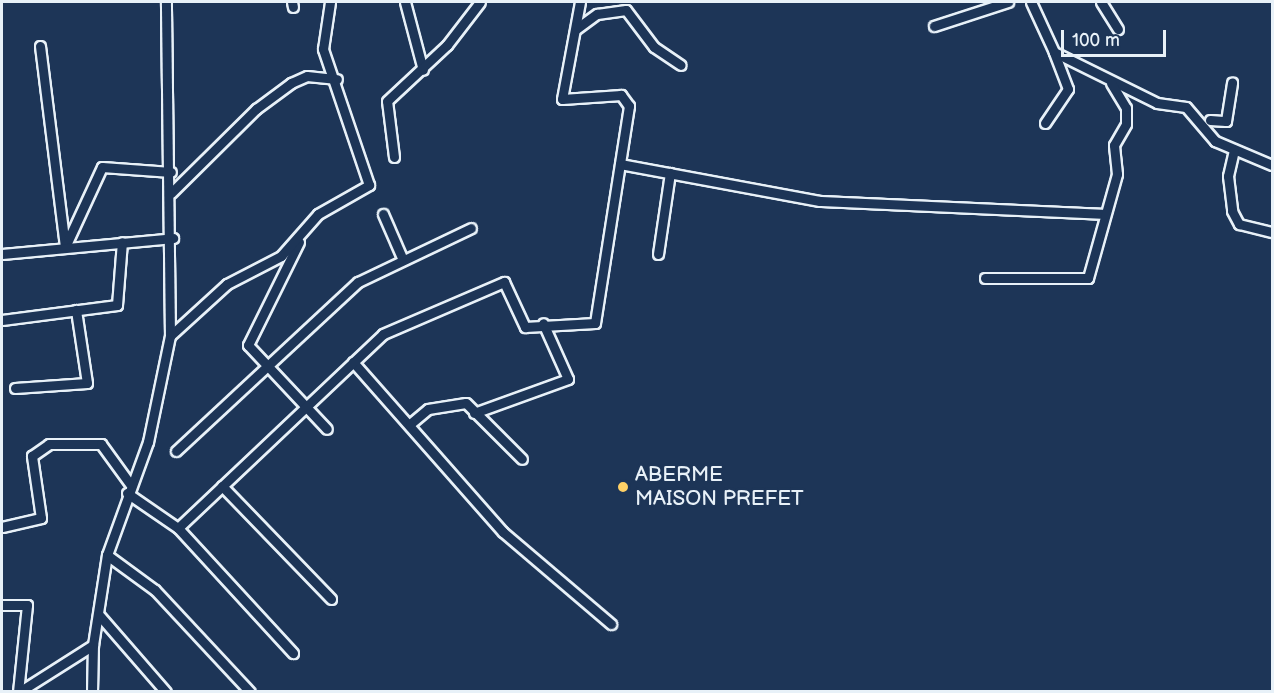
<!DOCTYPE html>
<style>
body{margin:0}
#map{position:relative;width:1274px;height:693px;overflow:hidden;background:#1d3557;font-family:"Balsamiq Sans",sans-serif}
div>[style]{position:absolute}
.roads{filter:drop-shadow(2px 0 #e8f1f8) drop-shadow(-2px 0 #e8f1f8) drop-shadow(0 2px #e8f1f8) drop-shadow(0 -2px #e8f1f8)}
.minor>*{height:9px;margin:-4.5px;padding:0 4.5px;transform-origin:4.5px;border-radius:4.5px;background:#1d3557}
.dots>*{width:16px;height:16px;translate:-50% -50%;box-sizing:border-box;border:3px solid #1d3557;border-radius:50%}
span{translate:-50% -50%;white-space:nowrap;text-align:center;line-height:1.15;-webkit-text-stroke:5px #1d3557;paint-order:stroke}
.poi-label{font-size:21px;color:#e8f1f8}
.left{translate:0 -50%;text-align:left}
.frame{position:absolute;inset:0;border:3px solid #e8f1f8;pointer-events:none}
.scale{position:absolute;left:1061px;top:30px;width:105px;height:27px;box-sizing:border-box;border:3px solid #e8f1f8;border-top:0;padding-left:8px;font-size:18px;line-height:21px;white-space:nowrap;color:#e8f1f8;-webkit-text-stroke:4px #1d3557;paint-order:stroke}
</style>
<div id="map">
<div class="roads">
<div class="minor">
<i style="left:292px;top:2px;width:5px;rotate:79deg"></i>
<i style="left:405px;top:2px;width:70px;rotate:75.2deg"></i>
<i style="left:1031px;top:2px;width:55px;rotate:65.3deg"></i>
<i style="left:1054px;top:52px;width:115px;rotate:26.3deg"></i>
<i style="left:1157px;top:103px;width:29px;rotate:8deg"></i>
<i style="left:1186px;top:107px;width:45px;rotate:49.5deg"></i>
<i style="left:1215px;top:141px;width:62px;rotate:22.8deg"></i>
<i style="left:1101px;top:2px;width:32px;rotate:58deg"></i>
<i style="left:934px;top:26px;width:78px;rotate:-18deg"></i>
<i style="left:576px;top:29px;width:26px;rotate:-36deg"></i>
<i style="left:597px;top:14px;width:29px;rotate:-8deg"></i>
<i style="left:626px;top:10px;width:46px;rotate:52.9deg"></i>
<i style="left:654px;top:47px;width:32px;rotate:34deg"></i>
<i style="left:40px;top:46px;width:203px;rotate:82.9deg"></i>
<i style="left:1210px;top:120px;width:16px;rotate:4deg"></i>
<i style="left:1226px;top:121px;width:39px;rotate:-81deg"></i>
<i style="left:1045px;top:123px;width:41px;rotate:-55.9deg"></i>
<i style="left:1068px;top:89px;width:40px;rotate:-111deg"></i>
<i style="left:1234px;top:150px;width:27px;rotate:103deg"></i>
<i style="left:1228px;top:176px;width:35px;rotate:83deg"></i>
<i style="left:1232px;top:211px;width:15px;rotate:62deg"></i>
<i style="left:1239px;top:224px;width:34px;rotate:14deg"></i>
<i style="left:394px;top:157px;width:56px;rotate:-97.1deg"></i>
<i style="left:387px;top:101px;width:82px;rotate:-43deg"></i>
<i style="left:447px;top:45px;width:54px;rotate:-52.5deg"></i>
<i style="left:620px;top:164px;width:203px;rotate:10.5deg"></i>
<i style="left:820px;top:201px;width:282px;rotate:2.6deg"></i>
<i style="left:171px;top:193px;width:120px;rotate:-44.7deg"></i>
<i style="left:256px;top:109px;width:44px;rotate:-36.6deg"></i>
<i style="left:291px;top:83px;width:17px;rotate:-24deg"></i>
<i style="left:307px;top:76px;width:30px;rotate:6deg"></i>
<i style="left:383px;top:214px;width:50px;rotate:66.5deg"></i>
<i style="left:299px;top:242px;width:115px;rotate:116.3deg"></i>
<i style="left:248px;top:345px;width:115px;rotate:46.8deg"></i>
<i style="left:65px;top:247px;width:88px;rotate:-65.2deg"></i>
<i style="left:102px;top:167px;width:69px;rotate:4.1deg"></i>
<i style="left:2px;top:254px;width:172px;rotate:-5.3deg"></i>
<i style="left:658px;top:254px;width:82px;rotate:-81.6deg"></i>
<i style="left:985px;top:278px;width:103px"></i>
<i style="left:1088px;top:278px;width:108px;rotate:-74.4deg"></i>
<i style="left:1117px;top:174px;width:29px;rotate:-96deg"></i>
<i style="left:1114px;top:145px;width:24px;rotate:-60deg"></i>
<i style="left:1126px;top:124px;width:16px;rotate:-90deg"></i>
<i style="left:1126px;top:108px;width:29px;rotate:-121deg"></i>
<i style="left:2px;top:320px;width:116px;rotate:-7.4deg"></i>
<i style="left:117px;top:305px;width:63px;rotate:-85.5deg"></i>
<i style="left:170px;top:336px;width:77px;rotate:-42.4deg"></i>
<i style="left:227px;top:284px;width:61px;rotate:-27.4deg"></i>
<i style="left:281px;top:256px;width:56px;rotate:-48.6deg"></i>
<i style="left:318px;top:214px;width:59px;rotate:-29.6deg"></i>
<i style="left:369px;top:185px;width:144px;rotate:-108.7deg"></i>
<i style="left:323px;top:49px;width:48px;rotate:-81.5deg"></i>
<i style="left:353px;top:362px;width:227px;rotate:48.6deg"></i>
<i style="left:503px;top:532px;width:142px;rotate:40.4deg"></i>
<i style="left:15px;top:388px;width:72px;rotate:-4deg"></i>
<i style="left:87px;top:383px;width:74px;rotate:-98.6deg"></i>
<i style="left:474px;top:413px;width:100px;rotate:-19.9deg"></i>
<i style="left:568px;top:379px;width:61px;rotate:-114.1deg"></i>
<i style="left:410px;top:424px;width:23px;rotate:-40deg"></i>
<i style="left:428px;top:409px;width:38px;rotate:-9deg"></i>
<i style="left:466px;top:403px;width:79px;rotate:45deg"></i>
<i style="left:176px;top:451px;width:248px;rotate:-42.9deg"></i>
<i style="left:358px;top:282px;width:125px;rotate:-25.5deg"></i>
<i style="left:222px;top:486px;width:157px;rotate:46deg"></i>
<i style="left:127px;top:493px;width:62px;rotate:34.5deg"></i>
<i style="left:178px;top:528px;width:170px;rotate:47.4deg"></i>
<i style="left:2px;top:527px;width:40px;rotate:-13deg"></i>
<i style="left:41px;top:518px;width:63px;rotate:-98.3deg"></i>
<i style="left:32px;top:456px;width:21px;rotate:-35deg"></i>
<i style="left:49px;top:444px;width:52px"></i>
<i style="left:101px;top:444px;width:49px;rotate:54.1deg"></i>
<i style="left:178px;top:528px;width:282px;rotate:-43.4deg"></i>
<i style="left:383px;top:334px;width:132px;rotate:-23.3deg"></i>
<i style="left:504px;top:282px;width:50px;rotate:65deg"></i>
<i style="left:525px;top:327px;width:70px;rotate:-3.3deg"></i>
<i style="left:595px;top:323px;width:220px;rotate:-81.1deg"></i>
<i style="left:629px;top:106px;width:14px;rotate:-126deg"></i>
<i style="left:621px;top:95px;width:59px;rotate:176.1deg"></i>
<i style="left:562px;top:99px;width:99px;rotate:-79.5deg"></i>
<i style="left:107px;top:555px;width:59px;rotate:36.1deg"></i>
<i style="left:155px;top:590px;width:139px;rotate:47deg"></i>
<i style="left:2px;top:605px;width:25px"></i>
<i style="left:27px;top:605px;width:87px;rotate:95.9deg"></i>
<i style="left:99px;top:615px;width:102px;rotate:49deg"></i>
<i style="left:19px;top:692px;width:88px;rotate:-32.4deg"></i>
<i style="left:92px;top:692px;width:47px;rotate:-88.8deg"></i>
<i style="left:93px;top:645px;width:91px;rotate:-81.2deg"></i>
<i style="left:107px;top:555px;width:120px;rotate:-70.1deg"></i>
<i style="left:148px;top:442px;width:108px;rotate:-78.3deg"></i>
<i style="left:170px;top:336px;width:334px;rotate:-90.7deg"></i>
</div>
</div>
<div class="dots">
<i style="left:623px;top:487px;background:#ffd166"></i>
</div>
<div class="poi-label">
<span class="left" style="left:635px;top:487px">ABERME<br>MAISON PREFET</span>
</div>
<div class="frame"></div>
<div class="scale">100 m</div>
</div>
